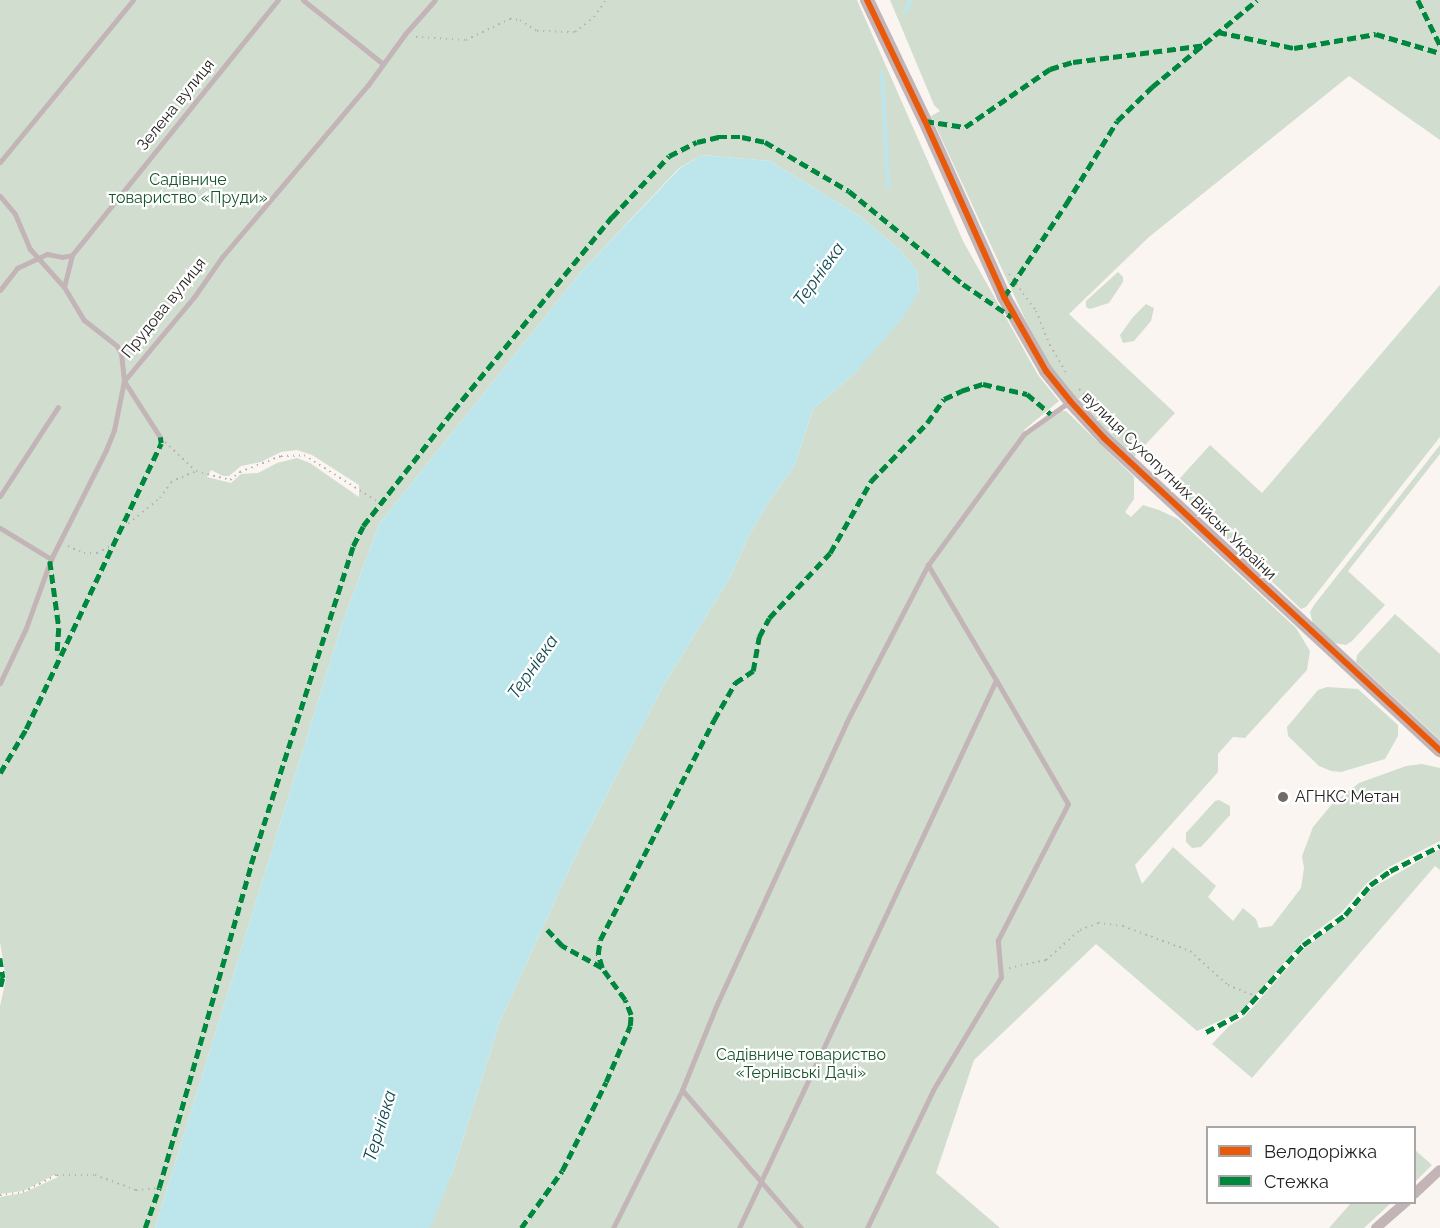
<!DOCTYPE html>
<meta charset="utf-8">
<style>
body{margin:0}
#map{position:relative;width:1440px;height:1228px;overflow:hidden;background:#faf5f0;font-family:Raleway,sans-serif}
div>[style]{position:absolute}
.green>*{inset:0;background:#d1decf}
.water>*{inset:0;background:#bce6ec}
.stream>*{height:4px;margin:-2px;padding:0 2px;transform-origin:2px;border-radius:2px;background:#bce6ec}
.path>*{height:2px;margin-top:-1px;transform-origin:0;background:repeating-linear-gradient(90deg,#bab2b2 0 1.5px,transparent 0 6px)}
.service>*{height:5px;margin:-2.5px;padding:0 2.5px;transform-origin:2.5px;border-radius:2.5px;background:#c3b5b7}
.minor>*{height:10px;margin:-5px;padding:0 5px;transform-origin:5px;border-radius:5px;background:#c3b5b7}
.tertiary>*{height:14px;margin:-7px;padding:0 7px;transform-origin:7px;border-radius:7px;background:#c3b5b7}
.quiet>*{height:4.5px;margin-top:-2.25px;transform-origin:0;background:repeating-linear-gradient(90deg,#00873e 0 9px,transparent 0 13.5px)}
.cycleway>*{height:6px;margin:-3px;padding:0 3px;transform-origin:3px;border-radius:3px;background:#e8590c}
.dots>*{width:16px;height:16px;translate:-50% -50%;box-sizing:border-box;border:3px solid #fff;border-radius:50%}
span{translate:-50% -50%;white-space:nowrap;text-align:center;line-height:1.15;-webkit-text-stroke:4.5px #fff;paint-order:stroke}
.street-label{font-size:16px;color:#262320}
.park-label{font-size:16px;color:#16542a}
.poi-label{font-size:16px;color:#262320}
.left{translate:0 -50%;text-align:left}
.water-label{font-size:18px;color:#134a51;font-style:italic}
.legend{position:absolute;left:1206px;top:1126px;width:210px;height:78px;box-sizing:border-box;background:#fff;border:2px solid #a8a7a6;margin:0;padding:8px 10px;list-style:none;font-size:18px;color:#262320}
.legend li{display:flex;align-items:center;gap:12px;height:30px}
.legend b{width:30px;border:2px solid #a8a7a6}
</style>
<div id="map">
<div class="green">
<i style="clip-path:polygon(evenodd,0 0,857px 0,963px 241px,1038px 375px,1059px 401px,1024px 430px,1028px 434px,1061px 411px,1066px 411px,1134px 477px,1134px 499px,1125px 512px,1131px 517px,1143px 505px,1159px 510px,1178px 519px,1296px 628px,1310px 651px,1307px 670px,1245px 738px,1233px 737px,1218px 754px,1218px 772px,1135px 865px,1142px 884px,1173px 847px,1216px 886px,1208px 897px,1233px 921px,1243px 908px,1256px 919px,1259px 928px,1272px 926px,1301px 888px,1304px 868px,1302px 856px,1313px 827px,1333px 803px,1359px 783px,1406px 766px,1422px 764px,1440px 768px,1440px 841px,1389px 867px,1367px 883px,1342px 912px,1303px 941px,1242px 1011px,1197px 1031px,1096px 944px,974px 1060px,936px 1173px,1000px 1228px,429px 1228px,453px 1171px,500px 1021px,580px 846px,663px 686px,731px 576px,748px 537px,771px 498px,794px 467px,813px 409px,855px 373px,919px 291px,917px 271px,900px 250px,861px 217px,770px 161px,702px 155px,679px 168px,580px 273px,379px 524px,341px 627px,155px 1228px,0 1228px,0 1197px,23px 1193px,58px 1177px,56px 1174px,23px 1191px,0 1194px,0 1006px,6px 979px,0 942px,0 0,297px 450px,312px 455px,359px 485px,359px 497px,310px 463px,297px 458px,277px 463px,258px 473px,241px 474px,231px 483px,207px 477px,211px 470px,223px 476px,229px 476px,241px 466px,261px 462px,281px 452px,297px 450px)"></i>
<i style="clip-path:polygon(890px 0,1440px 0,1440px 140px,1349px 76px,1149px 237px,1069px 314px,1175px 413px,1134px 457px,1074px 398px,1051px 367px,1026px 321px,931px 116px,940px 111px,934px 105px)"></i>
<i style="clip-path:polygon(1118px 272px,1123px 277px,1123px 282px,1109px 303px,1090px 309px,1086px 307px,1086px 301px)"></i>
<i style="clip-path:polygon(1440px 285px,1440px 437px,1306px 607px,1301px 609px,1172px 487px,1210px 445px,1262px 493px)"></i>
<i style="clip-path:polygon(1146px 304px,1154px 308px,1151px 321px,1134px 341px,1123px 343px,1120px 335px,1133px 317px)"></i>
<i style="clip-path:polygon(1440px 445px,1440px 454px,1348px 571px,1385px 605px,1352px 641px,1346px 645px,1334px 643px,1313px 624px,1310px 612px,1314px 605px)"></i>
<i style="clip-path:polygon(1395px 614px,1440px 654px,1440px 740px,1356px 662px,1357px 655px)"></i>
<i style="clip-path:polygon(1327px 687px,1358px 689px,1398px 725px,1398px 736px,1385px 759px,1341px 772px,1331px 771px,1319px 766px,1288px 736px,1287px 727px,1318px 690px)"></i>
<i style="clip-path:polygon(1219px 800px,1230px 806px,1230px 815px,1201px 847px,1192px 848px,1186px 842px,1186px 833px,1215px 801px)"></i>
<i style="clip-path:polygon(1440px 849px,1440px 870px,1435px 866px,1252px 1078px,1212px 1044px,1229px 1026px,1245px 1016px,1305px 948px,1348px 916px,1372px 888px)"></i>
<i style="clip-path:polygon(1415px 1150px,1432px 1165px,1415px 1182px)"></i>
<i style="clip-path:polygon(1351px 1203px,1351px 1202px,1391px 1203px,1364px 1228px,1329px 1228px)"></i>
</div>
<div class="water">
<i style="clip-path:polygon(702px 155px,770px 161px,861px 217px,900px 250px,917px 271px,919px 291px,904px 316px,855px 373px,813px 409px,794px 467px,771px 498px,748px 537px,731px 576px,663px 686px,580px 846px,500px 1021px,453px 1171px,430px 1228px,155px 1228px,341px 627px,379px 524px,580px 273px,680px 168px)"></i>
</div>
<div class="stream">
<i style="left:905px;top:12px;width:13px;rotate:-63deg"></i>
<i style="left:882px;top:73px;width:114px;rotate:87deg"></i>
</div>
<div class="path">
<i style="left:416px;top:37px;width:50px;rotate:3.4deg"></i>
<i style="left:466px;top:40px;width:49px;rotate:-25.5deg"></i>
<i style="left:510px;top:19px;width:10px;rotate:6deg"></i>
<i style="left:520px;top:20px;width:20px;rotate:33deg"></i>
<i style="left:537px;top:31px;width:38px;rotate:2deg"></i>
<i style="left:575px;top:32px;width:24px;rotate:-38deg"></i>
<i style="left:594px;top:17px;width:21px;rotate:-55deg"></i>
<i style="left:1009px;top:274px;width:46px;rotate:53.9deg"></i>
<i style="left:1036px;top:311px;width:37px;rotate:68deg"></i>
<i style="left:1050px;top:345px;width:32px;rotate:60deg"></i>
<i style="left:1079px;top:389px;width:132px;rotate:44.7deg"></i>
<i style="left:165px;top:442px;width:42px;rotate:43.1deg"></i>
<i style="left:196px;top:471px;width:35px;rotate:15deg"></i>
<i style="left:230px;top:480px;width:13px;rotate:-39deg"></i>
<i style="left:240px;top:472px;width:44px;rotate:-21.3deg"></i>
<i style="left:281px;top:456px;width:23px;rotate:-2deg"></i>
<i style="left:304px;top:455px;width:90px;rotate:32.3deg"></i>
<i style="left:119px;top:531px;width:53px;rotate:-38.8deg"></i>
<i style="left:160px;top:498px;width:19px;rotate:-55deg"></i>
<i style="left:171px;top:482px;width:27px;rotate:-24deg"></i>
<i style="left:68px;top:546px;width:17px;rotate:24deg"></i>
<i style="left:84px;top:553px;width:13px"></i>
<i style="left:97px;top:553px;width:18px;rotate:-27deg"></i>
<i style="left:1009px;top:968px;width:38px;rotate:-12deg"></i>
<i style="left:1046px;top:960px;width:45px;rotate:-41.4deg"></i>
<i style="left:1080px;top:930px;width:19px;rotate:-21deg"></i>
<i style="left:1098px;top:923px;width:25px;rotate:7deg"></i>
<i style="left:1123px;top:926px;width:72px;rotate:20.5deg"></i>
<i style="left:1190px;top:951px;width:51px;rotate:41.8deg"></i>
<i style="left:1228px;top:985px;width:31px;rotate:22deg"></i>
<i style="left:0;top:1195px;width:23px;rotate:-7deg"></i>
<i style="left:23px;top:1192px;width:38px;rotate:-27deg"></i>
<i style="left:57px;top:1175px;width:38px"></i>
<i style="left:95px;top:1175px;width:44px;rotate:20.1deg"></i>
<i style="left:136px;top:1190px;width:23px;rotate:-5deg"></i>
</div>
<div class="service">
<i style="left:303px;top:0;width:101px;rotate:38.6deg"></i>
<i style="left:0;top:162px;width:210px;rotate:-50.6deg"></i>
<i style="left:0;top:196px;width:23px;rotate:50deg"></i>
<i style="left:15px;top:214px;width:38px;rotate:67deg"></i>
<i style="left:30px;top:249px;width:51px;rotate:48.2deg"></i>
<i style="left:64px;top:287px;width:39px;rotate:59deg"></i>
<i style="left:84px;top:320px;width:42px;rotate:38.2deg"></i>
<i style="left:117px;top:346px;width:8px;rotate:60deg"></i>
<i style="left:121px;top:353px;width:28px;rotate:84deg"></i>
<i style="left:124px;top:381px;width:67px;rotate:57.3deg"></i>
<i style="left:72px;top:255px;width:328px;rotate:-51.1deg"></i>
<i style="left:0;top:290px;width:28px;rotate:-52deg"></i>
<i style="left:17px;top:268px;width:33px;rotate:-25deg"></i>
<i style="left:47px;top:254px;width:15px;rotate:11deg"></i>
<i style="left:62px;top:257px;width:10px;rotate:-11deg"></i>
<i style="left:72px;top:255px;width:33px;rotate:104deg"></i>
<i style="left:0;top:496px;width:106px;rotate:-56.9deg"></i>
<i style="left:0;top:528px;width:60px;rotate:31.3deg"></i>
<i style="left:0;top:683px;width:61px;rotate:-64.7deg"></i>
<i style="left:26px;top:628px;width:73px;rotate:-70.1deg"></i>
<i style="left:51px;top:559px;width:122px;rotate:-63.2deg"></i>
<i style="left:106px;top:450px;width:22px;rotate:-68deg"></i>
<i style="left:114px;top:430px;width:50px;rotate:-78.5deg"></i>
<i style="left:124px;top:381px;width:109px;rotate:-50.2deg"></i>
<i style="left:194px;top:297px;width:49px;rotate:-55deg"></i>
<i style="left:222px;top:257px;width:226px;rotate:-49.7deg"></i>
<i style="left:368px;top:85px;width:63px;rotate:-54deg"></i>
<i style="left:405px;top:34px;width:45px;rotate:-48.6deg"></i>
<i style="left:682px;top:1090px;width:182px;rotate:49.2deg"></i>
<i style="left:613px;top:1228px;width:154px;rotate:-63.4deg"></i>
<i style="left:682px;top:1090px;width:93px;rotate:-67.9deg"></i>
<i style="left:717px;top:1004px;width:309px;rotate:-65.3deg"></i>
<i style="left:846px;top:723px;width:178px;rotate:-62.6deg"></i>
<i style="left:928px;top:565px;width:162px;rotate:-53.8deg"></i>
<i style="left:1024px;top:434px;width:55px;rotate:-35.4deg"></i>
<i style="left:739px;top:1228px;width:605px;rotate:-64.87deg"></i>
<i style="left:996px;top:680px;width:134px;rotate:-120.6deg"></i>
<i style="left:867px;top:1228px;width:153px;rotate:-64.4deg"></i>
<i style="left:933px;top:1090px;width:132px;rotate:-59deg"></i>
<i style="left:1001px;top:977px;width:37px;rotate:-95deg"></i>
<i style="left:998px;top:940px;width:153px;rotate:-62.8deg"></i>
<i style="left:1068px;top:804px;width:143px;rotate:-120.1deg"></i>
</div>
<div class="minor">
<i style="left:1414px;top:1194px;width:35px;rotate:-43deg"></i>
<i style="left:1376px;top:1228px;width:40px;rotate:-41deg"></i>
</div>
<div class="tertiary">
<i style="left:867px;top:0;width:134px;rotate:64.4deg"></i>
<i style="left:925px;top:121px;width:193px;rotate:65.8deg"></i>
<i style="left:1004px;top:297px;width:85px;rotate:60.4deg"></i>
<i style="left:1046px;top:371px;width:38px;rotate:51deg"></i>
<i style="left:1070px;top:401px;width:50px;rotate:47.4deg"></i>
<i style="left:1104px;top:438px;width:459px;rotate:42.9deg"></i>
</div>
<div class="quiet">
<i style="left:1418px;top:0;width:50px;rotate:63.9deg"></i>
<i style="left:1218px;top:32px;width:78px;rotate:11.9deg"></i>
<i style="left:1294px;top:48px;width:83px;rotate:-9.7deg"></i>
<i style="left:1376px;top:34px;width:67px;rotate:16.5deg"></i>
<i style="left:925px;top:121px;width:40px;rotate:8.5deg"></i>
<i style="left:965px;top:127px;width:103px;rotate:-34.3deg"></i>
<i style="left:1050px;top:69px;width:24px;rotate:-17deg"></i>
<i style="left:1073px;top:62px;width:134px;rotate:-7.3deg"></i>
<i style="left:1004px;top:297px;width:112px;rotate:-56.3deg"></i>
<i style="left:1066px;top:204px;width:97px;rotate:-58.4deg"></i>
<i style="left:1117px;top:121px;width:49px;rotate:-44.2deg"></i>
<i style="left:1152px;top:87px;width:136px;rotate:-39.6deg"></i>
<i style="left:50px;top:561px;width:68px;rotate:82.3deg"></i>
<i style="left:59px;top:628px;width:27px;rotate:94deg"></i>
<i style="left:0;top:773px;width:51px;rotate:-59.4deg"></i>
<i style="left:26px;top:729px;width:316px;rotate:-64.7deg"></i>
<i style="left:161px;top:443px;width:6px;rotate:-99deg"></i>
<i style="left:0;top:958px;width:20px;rotate:81deg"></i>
<i style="left:3px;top:978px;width:12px;rotate:104deg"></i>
<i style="left:602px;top:968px;width:15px;rotate:-106deg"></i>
<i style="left:598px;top:954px;width:14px;rotate:-82deg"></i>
<i style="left:600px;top:940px;width:248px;rotate:-62.6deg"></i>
<i style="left:714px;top:720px;width:43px;rotate:-60.4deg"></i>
<i style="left:735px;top:683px;width:22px;rotate:-34deg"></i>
<i style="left:753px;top:671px;width:35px;rotate:-80deg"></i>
<i style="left:759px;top:637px;width:21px;rotate:-62deg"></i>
<i style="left:769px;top:618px;width:89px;rotate:-46.8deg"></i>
<i style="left:830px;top:553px;width:83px;rotate:-60.3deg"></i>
<i style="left:871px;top:481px;width:81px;rotate:-46deg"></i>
<i style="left:927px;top:423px;width:29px;rotate:-55deg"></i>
<i style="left:944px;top:399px;width:19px;rotate:-25deg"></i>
<i style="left:961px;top:391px;width:23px;rotate:-18deg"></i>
<i style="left:983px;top:384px;width:45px;rotate:12.8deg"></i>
<i style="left:1027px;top:394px;width:31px;rotate:40deg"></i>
<i style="left:1206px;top:1032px;width:41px;rotate:-27.8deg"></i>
<i style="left:1242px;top:1013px;width:91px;rotate:-48.1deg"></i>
<i style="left:1303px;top:945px;width:52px;rotate:-35.5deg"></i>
<i style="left:1345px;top:915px;width:39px;rotate:-50deg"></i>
<i style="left:1370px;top:885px;width:24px;rotate:-35deg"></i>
<i style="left:1390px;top:871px;width:56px;rotate:-26.6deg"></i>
<i style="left:145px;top:1228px;width:42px;rotate:-70.7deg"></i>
<i style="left:159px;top:1188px;width:337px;rotate:-74.1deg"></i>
<i style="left:251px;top:864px;width:334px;rotate:-72.2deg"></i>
<i style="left:353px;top:546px;width:22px;rotate:-63deg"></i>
<i style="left:363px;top:526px;width:146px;rotate:-52deg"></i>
<i style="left:453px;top:411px;width:251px;rotate:-50.7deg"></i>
<i style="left:612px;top:217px;width:83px;rotate:-46.9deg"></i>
<i style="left:669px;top:156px;width:31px;rotate:-27deg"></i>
<i style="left:697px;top:142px;width:22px;rotate:-13deg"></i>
<i style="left:718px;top:137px;width:24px"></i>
<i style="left:742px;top:137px;width:24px;rotate:12deg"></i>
<i style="left:765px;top:142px;width:97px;rotate:30.3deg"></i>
<i style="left:849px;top:191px;width:147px;rotate:39.2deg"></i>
<i style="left:963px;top:284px;width:59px;rotate:34deg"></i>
<i style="left:521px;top:1228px;width:70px;rotate:-54.3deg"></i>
<i style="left:562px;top:1171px;width:99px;rotate:-63.7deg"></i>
<i style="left:606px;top:1082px;width:61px;rotate:-66.8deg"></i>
<i style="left:630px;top:1026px;width:11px;rotate:-85deg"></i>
<i style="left:631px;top:1015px;width:16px;rotate:-112deg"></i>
<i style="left:625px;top:1000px;width:39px;rotate:-126deg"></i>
<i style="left:602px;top:968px;width:46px;rotate:-151.2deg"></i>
<i style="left:562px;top:946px;width:22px;rotate:-133deg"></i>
</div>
<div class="cycleway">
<i style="left:867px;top:0;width:134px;rotate:64.4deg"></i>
<i style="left:925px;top:121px;width:193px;rotate:65.8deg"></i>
<i style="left:1004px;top:297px;width:85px;rotate:60.4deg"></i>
<i style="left:1046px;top:371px;width:38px;rotate:51deg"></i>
<i style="left:1070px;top:401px;width:50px;rotate:47.4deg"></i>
<i style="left:1104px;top:438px;width:459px;rotate:42.9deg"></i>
</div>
<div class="dots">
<i style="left:1283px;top:797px;background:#706c69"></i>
</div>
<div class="street-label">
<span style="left:176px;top:105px;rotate:-51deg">Зелена вулиця</span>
<span style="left:164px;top:308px;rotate:-51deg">Прудова вулиця</span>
<span style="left:1179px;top:486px;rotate:44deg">вулиця Сухопутних Військ України</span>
</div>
<div class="park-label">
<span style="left:188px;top:189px">Садівниче<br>товариство «Пруди»</span>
<span style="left:801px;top:1064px">Садівниче товариство<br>«Тернівські Дачі»</span>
</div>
<div class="poi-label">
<span class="left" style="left:1295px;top:797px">АГНКС Метан</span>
</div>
<div class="water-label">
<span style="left:819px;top:274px;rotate:-54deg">Тернівка</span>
<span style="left:533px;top:667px;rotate:-55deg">Тернівка</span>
<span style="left:380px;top:1126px;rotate:-73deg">Тернівка</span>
</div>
<ul class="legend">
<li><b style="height:8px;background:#e8590c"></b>Велодоріжка</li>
<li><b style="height:8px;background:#00873e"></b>Стежка</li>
</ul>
</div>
